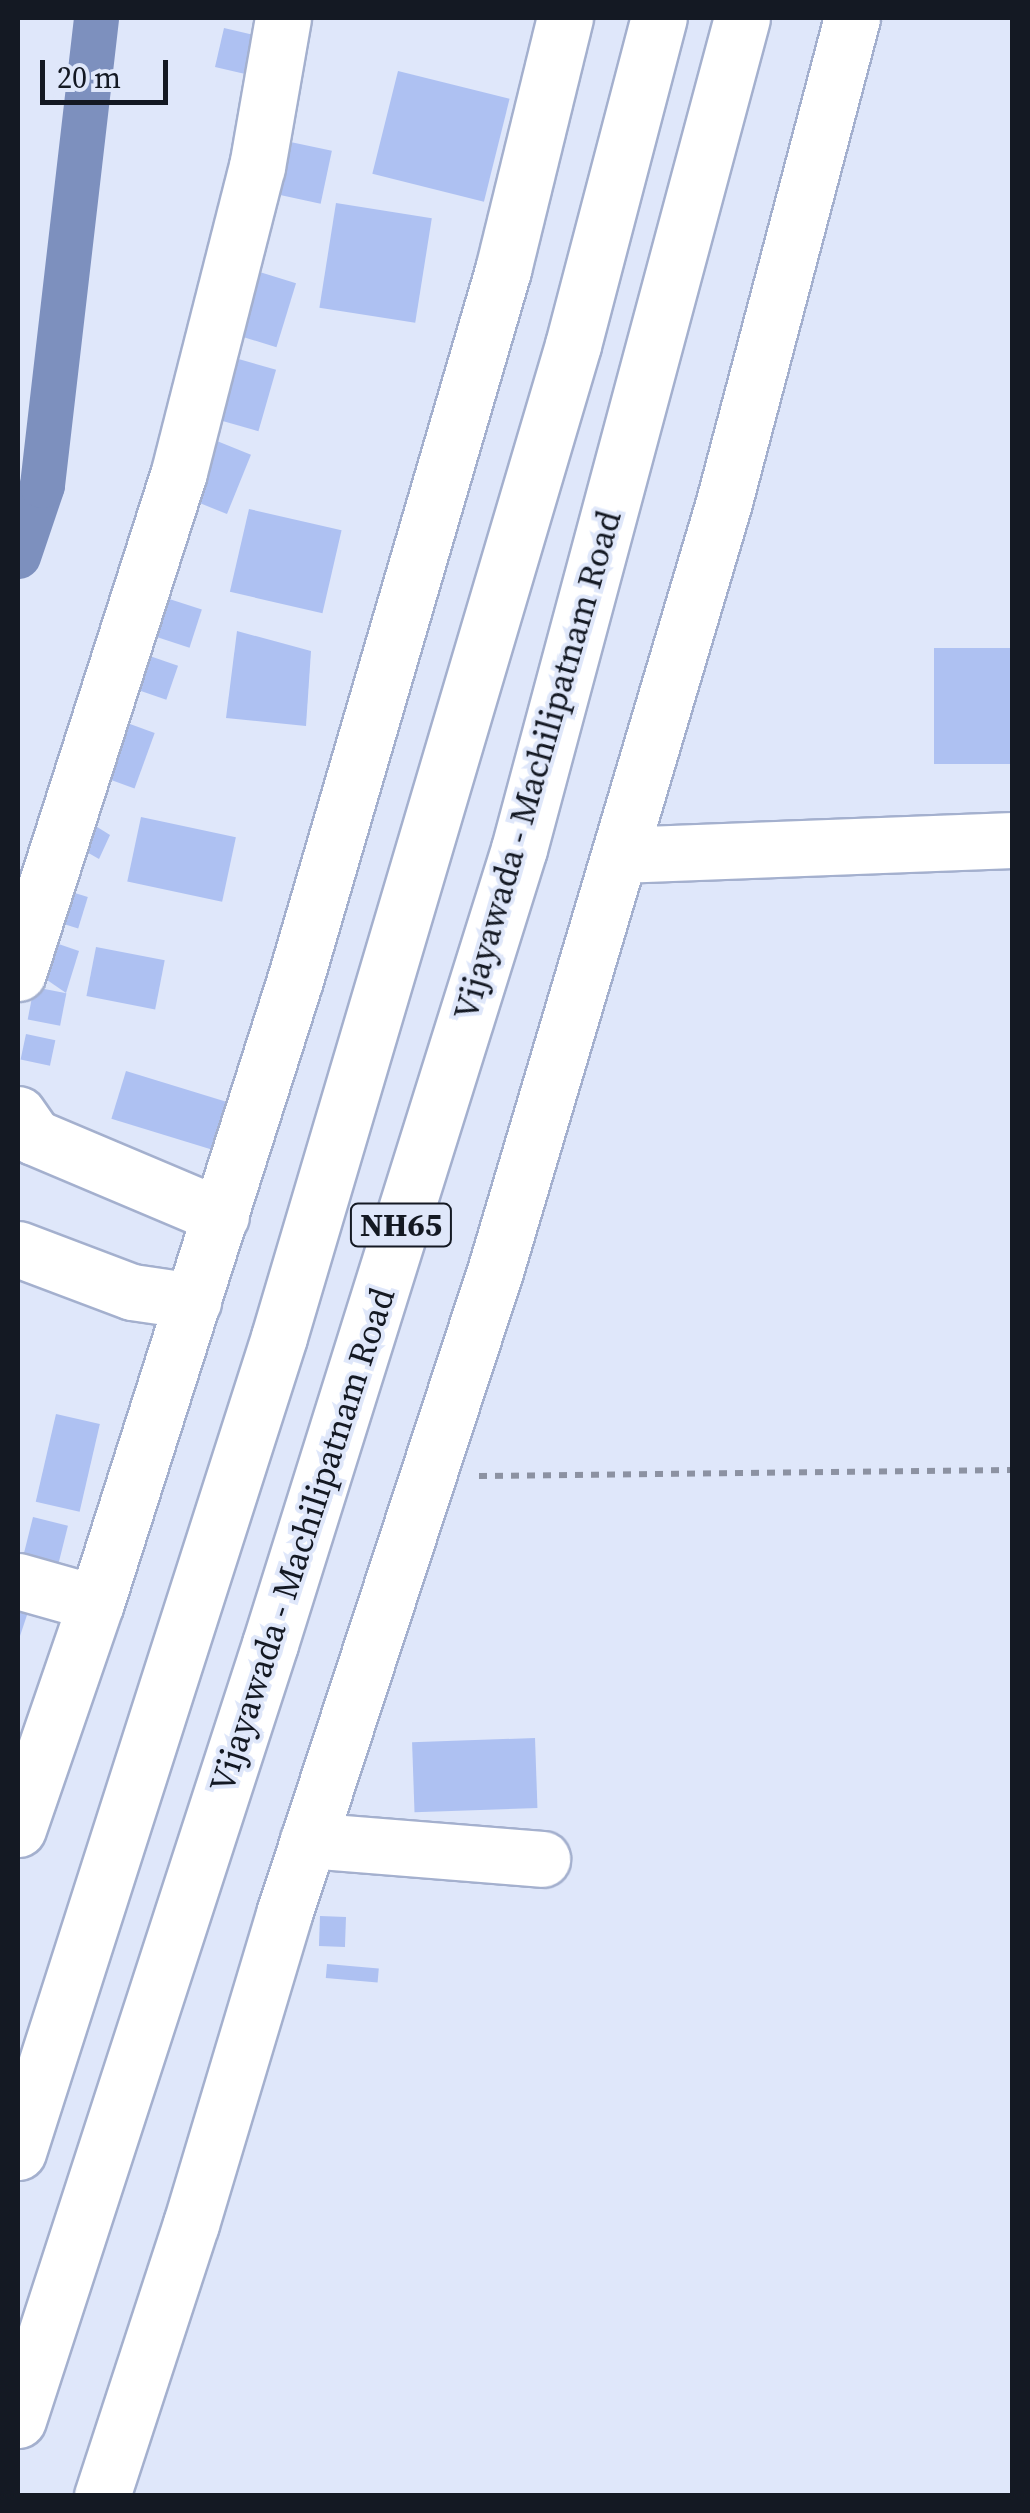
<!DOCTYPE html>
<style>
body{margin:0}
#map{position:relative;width:1030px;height:2513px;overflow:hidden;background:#dfe7fa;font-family:"Source Serif 4",serif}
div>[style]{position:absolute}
.canal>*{height:45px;margin:-22.5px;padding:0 22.5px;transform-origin:22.5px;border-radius:22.5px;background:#7d90be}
.building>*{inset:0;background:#aec1f2;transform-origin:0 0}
.path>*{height:6px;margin-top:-3px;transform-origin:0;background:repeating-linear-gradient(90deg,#8c92a2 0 8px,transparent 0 16px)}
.roads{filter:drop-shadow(2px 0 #a4b0ce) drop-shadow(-2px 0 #a4b0ce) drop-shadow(0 2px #a4b0ce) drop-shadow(0 -2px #a4b0ce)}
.minor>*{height:55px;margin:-27.5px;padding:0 27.5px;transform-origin:27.5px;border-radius:27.5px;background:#fff}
.major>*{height:55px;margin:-27.5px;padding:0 27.5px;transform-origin:27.5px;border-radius:27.5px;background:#fff}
.highway>*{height:55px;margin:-27.5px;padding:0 27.5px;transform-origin:27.5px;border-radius:27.5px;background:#fff}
span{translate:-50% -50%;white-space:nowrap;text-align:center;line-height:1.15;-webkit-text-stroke:8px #dfe7fa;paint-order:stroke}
.shield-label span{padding:2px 8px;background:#dfe7fa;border:2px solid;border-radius:8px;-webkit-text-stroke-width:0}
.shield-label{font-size:32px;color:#141923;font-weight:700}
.street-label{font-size:35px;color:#141923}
.frame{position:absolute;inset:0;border:20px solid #141923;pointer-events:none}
.scale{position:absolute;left:40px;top:60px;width:128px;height:45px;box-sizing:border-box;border:5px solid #141923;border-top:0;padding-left:12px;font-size:30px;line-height:35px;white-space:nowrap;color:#141923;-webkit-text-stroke:8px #dfe7fa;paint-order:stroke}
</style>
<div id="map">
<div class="canal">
<i style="left:18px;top:556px;width:75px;rotate:-71.3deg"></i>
<i style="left:42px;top:485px;width:470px;rotate:-83.4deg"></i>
</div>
<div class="building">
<i style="left:224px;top:28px;width:41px;height:40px;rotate:13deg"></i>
<i style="left:398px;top:71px;width:115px;height:106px;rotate:14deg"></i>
<i style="left:281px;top:140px;width:52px;height:54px;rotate:12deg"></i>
<i style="left:336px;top:203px;width:97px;height:106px;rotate:9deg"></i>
<i style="left:253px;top:270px;width:45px;height:67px;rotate:17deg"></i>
<i style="left:228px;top:356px;width:50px;height:64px;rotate:16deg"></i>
<i style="left:212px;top:439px;width:42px;height:64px;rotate:22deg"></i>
<i style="left:249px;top:509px;width:95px;height:85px;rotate:13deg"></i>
<i style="left:160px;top:596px;width:44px;height:40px;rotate:18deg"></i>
<i style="clip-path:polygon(237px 631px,311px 651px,306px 726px,226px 718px)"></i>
<i style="left:1012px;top:648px;width:116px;height:78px;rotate:90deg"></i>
<i style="left:144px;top:654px;width:36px;height:36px;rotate:19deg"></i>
<i style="left:119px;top:720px;width:38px;height:59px;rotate:20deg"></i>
<i style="left:141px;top:817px;width:97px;height:66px;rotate:12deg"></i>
<i style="clip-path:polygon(86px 820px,110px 835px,99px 859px,78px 847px)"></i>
<i style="left:62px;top:889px;width:27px;height:33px;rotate:17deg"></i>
<i style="clip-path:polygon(47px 940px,79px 951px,66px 993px,37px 973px)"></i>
<i style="left:96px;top:947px;width:70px;height:50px;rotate:11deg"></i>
<i style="left:34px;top:987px;width:33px;height:33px;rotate:11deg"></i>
<i style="left:26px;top:1034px;width:30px;height:26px;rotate:12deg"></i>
<i style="left:126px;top:1071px;width:121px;height:50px;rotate:17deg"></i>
<i style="left:56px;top:1414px;width:45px;height:90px;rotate:13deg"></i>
<i style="left:33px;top:1517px;width:36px;height:38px;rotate:14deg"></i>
<i style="clip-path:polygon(18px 1602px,30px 1606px,18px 1642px)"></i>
<i style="left:535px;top:1738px;width:70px;height:123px;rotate:88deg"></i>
<i style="left:320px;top:1916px;width:26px;height:30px;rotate:2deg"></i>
<i style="left:327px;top:1964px;width:52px;height:14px;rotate:5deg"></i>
</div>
<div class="path">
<i style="left:479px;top:1476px;width:533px;rotate:-0.64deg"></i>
</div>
<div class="roads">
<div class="minor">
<i style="left:620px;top:855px;width:392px;rotate:-2.2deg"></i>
<i style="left:18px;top:973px;width:526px;rotate:-72.18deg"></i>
<i style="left:179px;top:472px;width:315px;rotate:-75.7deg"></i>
<i style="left:257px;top:167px;width:151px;rotate:-80.1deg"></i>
<i style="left:18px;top:1114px;width:28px;rotate:55deg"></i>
<i style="left:34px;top:1137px;width:203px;rotate:22.9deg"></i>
<i style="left:18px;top:1581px;width:81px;rotate:15.8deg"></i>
<i style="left:18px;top:1829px;width:239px;rotate:-71deg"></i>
<i style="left:96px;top:1603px;width:654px;rotate:-72.29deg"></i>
<i style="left:295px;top:980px;width:740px;rotate:-73.67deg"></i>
<i style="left:503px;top:270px;width:260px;rotate:-76.2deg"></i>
<i style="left:308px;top:1840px;width:235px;rotate:4.6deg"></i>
<i style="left:102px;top:2496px;width:286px;rotate:-71.9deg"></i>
<i style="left:191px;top:2224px;width:324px;rotate:-73.3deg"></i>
<i style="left:284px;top:1914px;width:680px;rotate:-71.83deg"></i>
<i style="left:496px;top:1268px;width:799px;rotate:-73.42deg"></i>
<i style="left:724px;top:502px;width:501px;rotate:-75.19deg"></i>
</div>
<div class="major">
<i style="left:18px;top:1249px;width:122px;rotate:20.7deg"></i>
<i style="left:132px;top:1292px;width:62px;rotate:8.4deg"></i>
</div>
<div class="highway">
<i style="left:18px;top:2152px;width:856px;rotate:-72.24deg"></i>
<i style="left:279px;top:1337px;width:1035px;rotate:-73.49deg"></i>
<i style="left:573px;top:345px;width:338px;rotate:-75.3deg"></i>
<i style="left:18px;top:2420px;width:816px;rotate:-72.01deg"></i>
<i style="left:270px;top:1644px;width:833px;rotate:-72.61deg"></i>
<i style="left:519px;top:849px;width:860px;rotate:-74.98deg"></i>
</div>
</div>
<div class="shield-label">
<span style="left:401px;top:1225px">NH65</span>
</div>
<div class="street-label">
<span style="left:537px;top:765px;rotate:-74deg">Vijayawada - Machilipatnam Road</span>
<span style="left:302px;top:1540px;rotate:-72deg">Vijayawada - Machilipatnam Road</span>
</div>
<div class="frame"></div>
<div class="scale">20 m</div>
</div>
